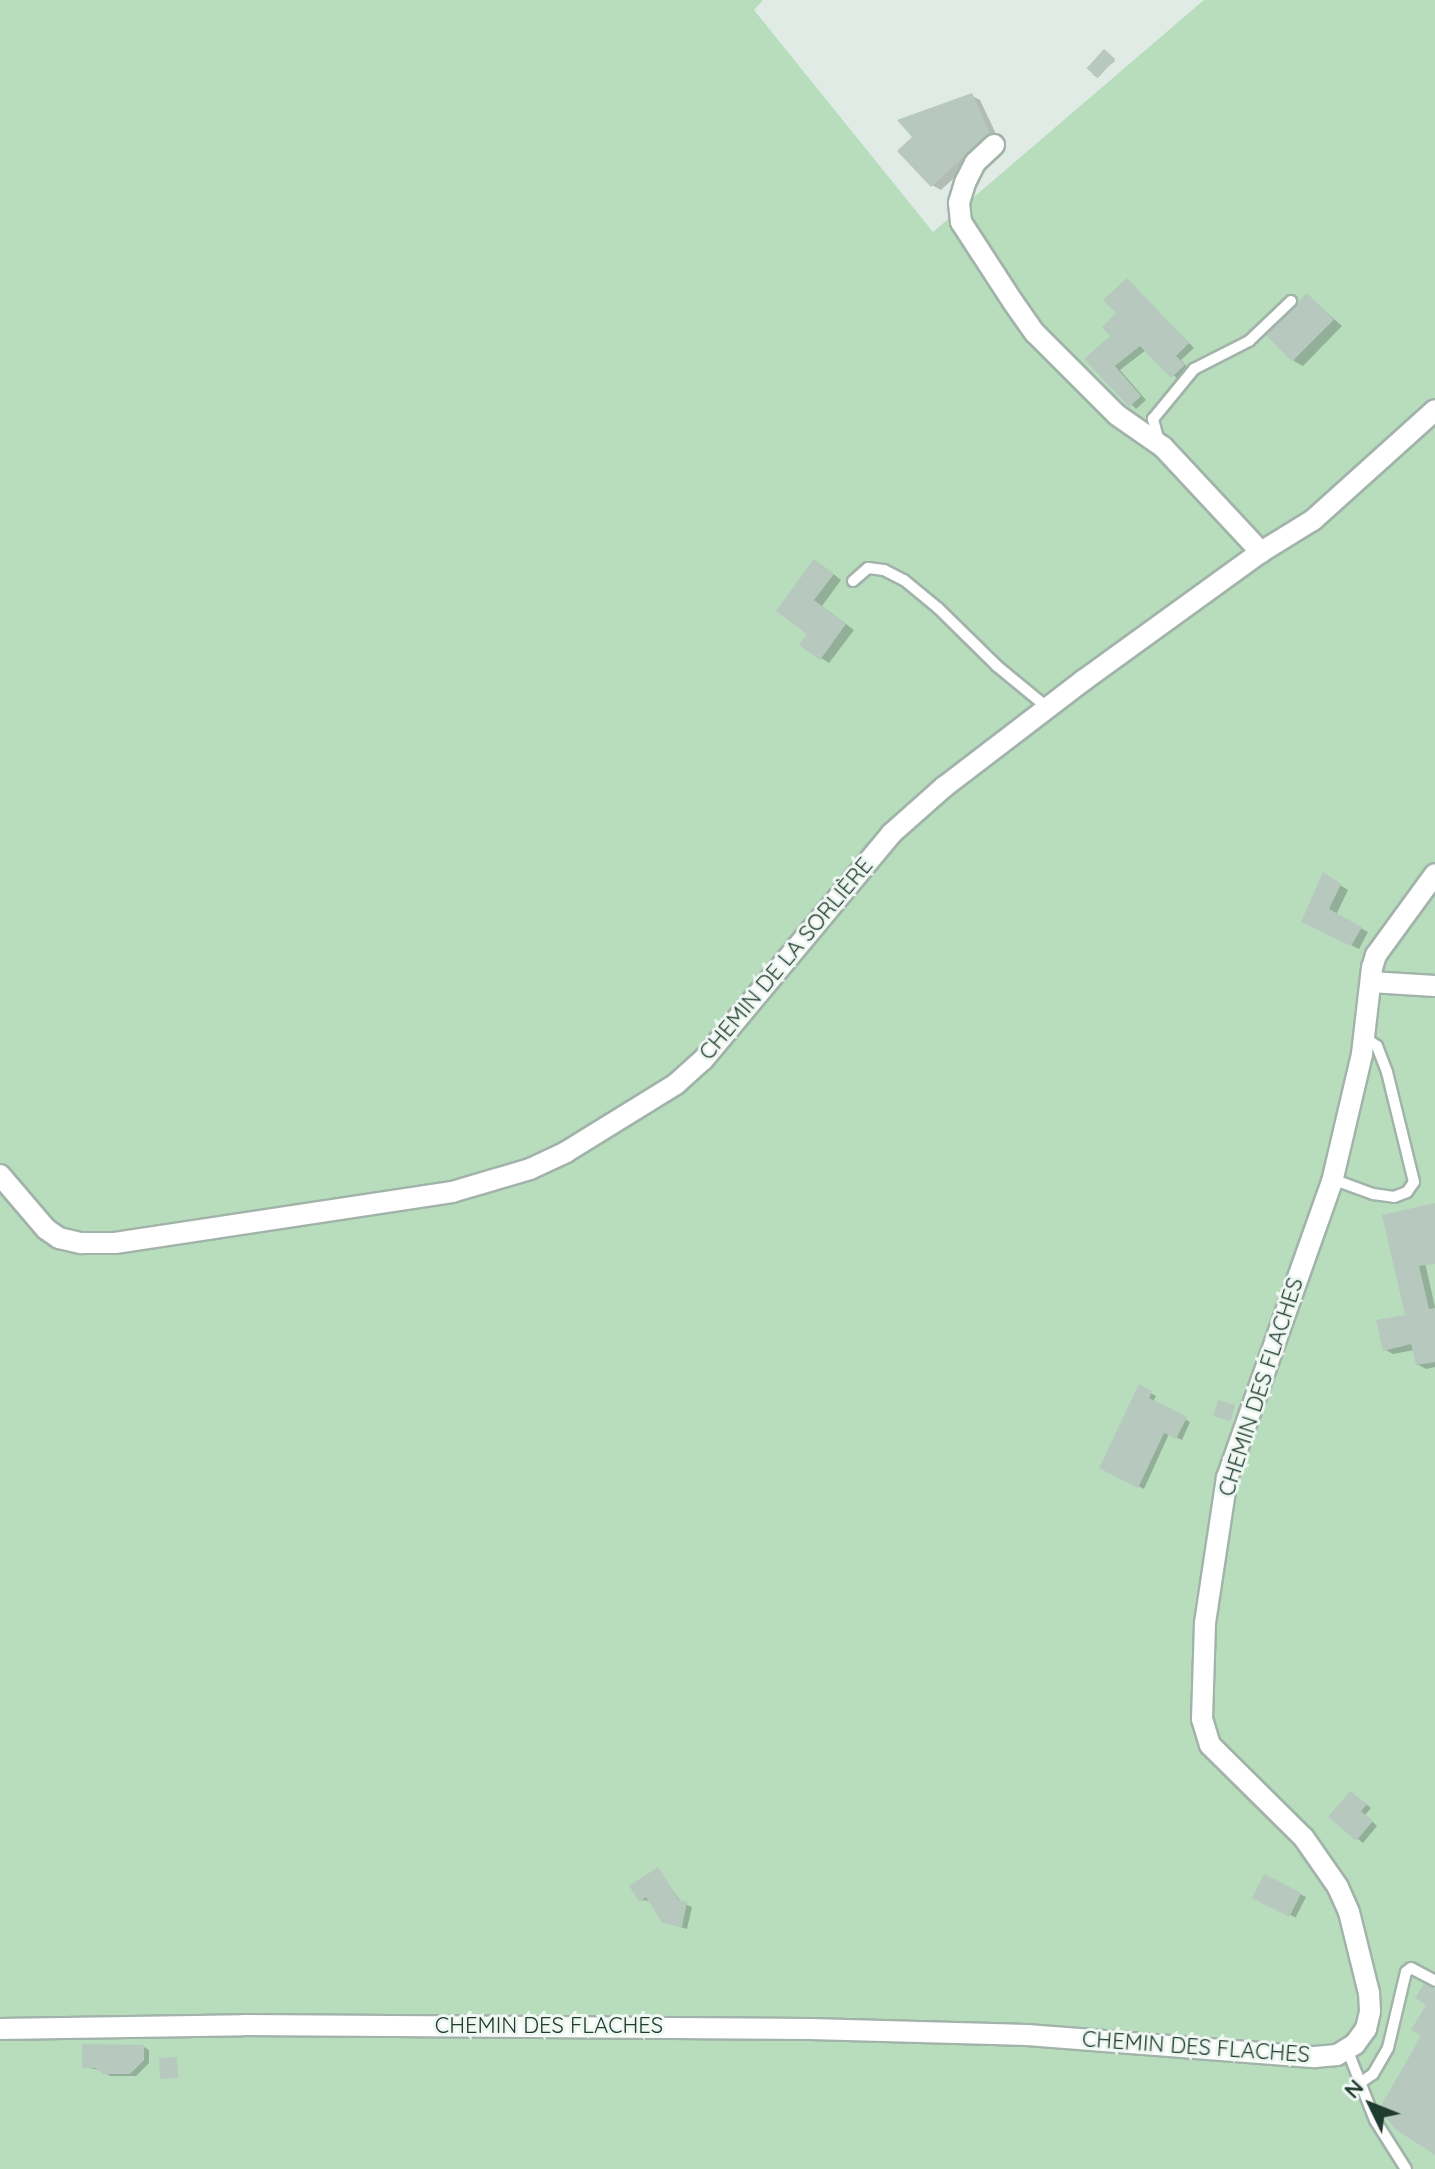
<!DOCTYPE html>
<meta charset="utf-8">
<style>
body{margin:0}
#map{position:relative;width:1435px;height:2169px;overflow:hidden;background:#dfebe4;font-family:Quicksand,sans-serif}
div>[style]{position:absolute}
.green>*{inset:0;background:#b7ddbd}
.shadow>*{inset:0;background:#0003;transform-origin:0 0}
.building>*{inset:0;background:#b7c8bf;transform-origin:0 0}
.roads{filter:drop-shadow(2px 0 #a2b3aa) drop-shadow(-2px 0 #a2b3aa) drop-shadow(0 2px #a2b3aa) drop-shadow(0 -2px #a2b3aa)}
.service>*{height:10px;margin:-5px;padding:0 5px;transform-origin:5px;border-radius:5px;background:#fff}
.minor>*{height:20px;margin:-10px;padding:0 10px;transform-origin:10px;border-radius:10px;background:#fff}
span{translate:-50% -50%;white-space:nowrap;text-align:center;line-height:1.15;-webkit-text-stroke:6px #eff7f2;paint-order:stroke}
.street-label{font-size:22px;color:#203b30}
.north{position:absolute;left:1331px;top:2065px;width:80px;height:80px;-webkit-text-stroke:6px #eff7f2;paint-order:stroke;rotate:313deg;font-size:22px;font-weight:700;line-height:32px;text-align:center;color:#203b30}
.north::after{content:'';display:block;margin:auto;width:28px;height:36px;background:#203b30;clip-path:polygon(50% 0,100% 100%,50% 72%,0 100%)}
</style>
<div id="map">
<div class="green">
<i style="clip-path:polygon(0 0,763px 0,754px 10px,933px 232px,1204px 0,1435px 0,1435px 2169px,0 2169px)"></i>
</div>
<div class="shadow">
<i style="clip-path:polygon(1106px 52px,1115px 61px,1095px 76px,1093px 75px)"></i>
<i style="clip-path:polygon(972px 96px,980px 100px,998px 138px,941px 190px,932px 185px)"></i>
<i style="clip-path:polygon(1127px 280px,1194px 348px,1181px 360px,1190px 370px,1179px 380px,1146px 350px,1120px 370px,1146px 400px,1136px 409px,1087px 359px,1112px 336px)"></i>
<i style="clip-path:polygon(1307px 295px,1342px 326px,1303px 366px,1294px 361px)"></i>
<i style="clip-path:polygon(823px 566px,841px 580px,822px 606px,854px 630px,829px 663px,821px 658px,810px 633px,779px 611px)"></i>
<i style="clip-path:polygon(1324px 875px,1348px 890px,1336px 915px,1368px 932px,1359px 949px,1310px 925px)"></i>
<i style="clip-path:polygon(1435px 1205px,1435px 1228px,1418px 1231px,1435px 1307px,1435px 1367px,1426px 1369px,1417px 1364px,1414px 1350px,1393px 1354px,1384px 1349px,1407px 1316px,1385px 1216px)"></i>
<i style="clip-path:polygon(1140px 1387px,1156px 1396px,1153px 1402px,1190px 1422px,1182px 1440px,1169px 1434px,1144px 1489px,1101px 1467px)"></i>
<i style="clip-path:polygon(1356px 1796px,1371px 1808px,1365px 1815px,1377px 1826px,1363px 1843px,1331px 1817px)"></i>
<i style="clip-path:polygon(658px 1870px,682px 1903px,692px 1907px,687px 1929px,663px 1922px,650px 1901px,641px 1900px)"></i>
<i style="left:1265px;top:1876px;width:46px;height:23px;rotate:27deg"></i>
<i style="clip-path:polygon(144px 2047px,149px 2050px,149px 2063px,136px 2076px,110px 2076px,100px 2070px,84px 2067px)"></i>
</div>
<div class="building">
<i style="left:1104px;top:49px;width:15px;height:26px;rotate:42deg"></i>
<i style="clip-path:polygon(972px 93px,990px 133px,931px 187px,897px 151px,912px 137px,897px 120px)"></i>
<i style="clip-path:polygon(1127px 278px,1189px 343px,1176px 356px,1185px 365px,1171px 378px,1140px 346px,1115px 366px,1141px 396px,1129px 407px,1084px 359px,1110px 336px,1102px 327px,1116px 313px,1103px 300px)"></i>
<i style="left:1307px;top:293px;width:38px;height:59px;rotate:45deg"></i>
<i style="clip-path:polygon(814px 559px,834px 574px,814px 600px,846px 624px,820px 660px,799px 645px,807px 634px,776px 611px)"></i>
<i style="clip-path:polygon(1323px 872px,1341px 884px,1329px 909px,1362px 927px,1351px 946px,1301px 922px)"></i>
<i style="clip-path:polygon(1435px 1203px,1435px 1264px,1419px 1266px,1429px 1309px,1435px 1308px,1435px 1362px,1416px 1365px,1411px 1344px,1383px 1351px,1376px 1320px,1405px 1315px,1382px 1215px)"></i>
<i style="clip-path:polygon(1139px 1384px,1152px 1391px,1149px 1398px,1187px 1417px,1176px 1439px,1164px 1433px,1138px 1488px,1099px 1468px)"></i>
<i style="left:1218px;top:1400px;width:18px;height:17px;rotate:16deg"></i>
<i style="clip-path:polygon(1350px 1791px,1367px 1804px,1361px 1811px,1373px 1821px,1356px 1841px,1328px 1817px)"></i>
<i style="clip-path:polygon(658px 1867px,679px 1900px,687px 1902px,682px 1927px,662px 1923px,646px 1897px,640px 1902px,629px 1886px)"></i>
<i style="left:1264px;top:1874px;width:42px;height:27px;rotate:27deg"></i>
<i style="clip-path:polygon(1424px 1984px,1435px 1989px,1435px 2155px,1395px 2129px,1379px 2109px,1421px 2036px,1411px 2030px,1426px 2005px,1415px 1998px)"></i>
<i style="clip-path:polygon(82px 2044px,144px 2045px,144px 2060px,130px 2074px,103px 2074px,96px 2068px,82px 2068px)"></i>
<i style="left:177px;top:2057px;width:21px;height:18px;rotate:87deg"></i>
</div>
<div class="roads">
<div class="service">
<i style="left:1158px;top:438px;width:20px;rotate:-105deg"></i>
<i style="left:1153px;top:419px;width:65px;rotate:-50.6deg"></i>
<i style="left:1194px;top:369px;width:62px;rotate:-27deg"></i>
<i style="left:1249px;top:341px;width:58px;rotate:-43.6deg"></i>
<i style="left:853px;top:581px;width:20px;rotate:-41deg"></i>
<i style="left:868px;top:568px;width:16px;rotate:7deg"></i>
<i style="left:884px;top:570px;width:22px;rotate:27deg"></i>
<i style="left:904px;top:580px;width:44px;rotate:39.5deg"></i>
<i style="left:938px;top:608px;width:83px;rotate:44.5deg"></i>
<i style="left:997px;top:666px;width:66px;rotate:39.5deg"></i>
<i style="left:1332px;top:1179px;width:44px;rotate:20.1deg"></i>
<i style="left:1373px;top:1194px;width:21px;rotate:8deg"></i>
<i style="left:1394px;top:1197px;width:14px;rotate:-21deg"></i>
<i style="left:1407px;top:1192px;width:12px;rotate:-55deg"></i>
<i style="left:1414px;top:1182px;width:113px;rotate:-103.8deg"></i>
<i style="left:1387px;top:1072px;width:28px;rotate:-111deg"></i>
<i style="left:1377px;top:1046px;width:16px;rotate:-145deg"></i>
<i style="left:1347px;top:2049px;width:76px;rotate:68.5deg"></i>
<i style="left:1375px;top:2120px;width:58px;rotate:57.7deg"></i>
<i style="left:1360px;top:2083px;width:16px;rotate:-35deg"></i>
<i style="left:1373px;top:2074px;width:30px;rotate:-60deg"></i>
<i style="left:1388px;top:2048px;width:78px;rotate:-76.7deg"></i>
<i style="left:1406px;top:1972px;width:6px;rotate:-39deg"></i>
<i style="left:1411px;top:1968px;width:27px;rotate:28deg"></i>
</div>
<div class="minor">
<i style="left:994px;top:145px;width:26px;rotate:137deg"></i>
<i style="left:975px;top:163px;width:22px;rotate:117deg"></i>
<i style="left:965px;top:183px;width:21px;rotate:107deg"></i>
<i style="left:959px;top:203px;width:19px;rotate:84deg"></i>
<i style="left:961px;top:222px;width:95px;rotate:57deg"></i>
<i style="left:1013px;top:302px;width:38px;rotate:55deg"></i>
<i style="left:1035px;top:333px;width:116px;rotate:45deg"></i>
<i style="left:1117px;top:415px;width:56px;rotate:34.8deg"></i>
<i style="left:1163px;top:447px;width:144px;rotate:47deg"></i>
<i style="left:1371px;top:982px;width:64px;rotate:3.6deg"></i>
<i style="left:0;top:1175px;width:71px;rotate:49.6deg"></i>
<i style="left:46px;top:1229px;width:16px;rotate:35deg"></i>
<i style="left:59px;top:1238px;width:23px;rotate:13deg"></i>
<i style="left:81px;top:1243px;width:34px"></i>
<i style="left:115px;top:1243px;width:341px;rotate:-8.6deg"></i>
<i style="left:452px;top:1192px;width:81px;rotate:-16.4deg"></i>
<i style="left:530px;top:1169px;width:40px;rotate:-25deg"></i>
<i style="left:566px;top:1152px;width:129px;rotate:-31.7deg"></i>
<i style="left:676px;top:1084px;width:36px;rotate:-42deg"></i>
<i style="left:703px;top:1060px;width:294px;rotate:-50.2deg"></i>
<i style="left:891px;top:834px;width:71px;rotate:-41.6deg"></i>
<i style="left:944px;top:787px;width:176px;rotate:-37.4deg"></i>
<i style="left:1084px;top:680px;width:218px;rotate:-35.9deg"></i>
<i style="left:1261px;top:552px;width:61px;rotate:-31.6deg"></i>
<i style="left:1313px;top:520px;width:164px;rotate:-42deg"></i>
<i style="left:0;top:2029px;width:244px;rotate:-0.9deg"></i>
<i style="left:244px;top:2025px;width:566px;rotate:0.4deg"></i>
<i style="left:810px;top:2029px;width:217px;rotate:1.6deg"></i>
<i style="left:1027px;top:2035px;width:289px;rotate:4.4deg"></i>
<i style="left:1315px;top:2057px;width:22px;rotate:-5deg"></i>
<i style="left:1337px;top:2055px;width:21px;rotate:-31deg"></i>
<i style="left:1355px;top:2044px;width:19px;rotate:-54deg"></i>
<i style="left:1366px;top:2029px;width:18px;rotate:-77deg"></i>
<i style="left:1370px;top:2011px;width:18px;rotate:-93deg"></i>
<i style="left:1369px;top:1993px;width:83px;rotate:-103.9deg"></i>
<i style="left:1349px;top:1912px;width:27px;rotate:-114deg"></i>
<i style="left:1338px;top:1887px;width:60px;rotate:-124.8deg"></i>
<i style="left:1304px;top:1838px;width:132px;rotate:-135.3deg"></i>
<i style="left:1210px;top:1745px;width:27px;rotate:-107deg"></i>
<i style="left:1202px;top:1719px;width:96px;rotate:-88.2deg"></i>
<i style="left:1205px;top:1623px;width:147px;rotate:-81.4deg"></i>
<i style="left:1227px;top:1478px;width:314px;rotate:-70.5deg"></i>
<i style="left:1332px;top:1182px;width:131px;rotate:-76.8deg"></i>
<i style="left:1362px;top:1054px;width:87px;rotate:-83.4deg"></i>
<i style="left:1372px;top:968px;width:14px;rotate:-73deg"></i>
<i style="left:1376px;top:955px;width:100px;rotate:-53.9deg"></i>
</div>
</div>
<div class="street-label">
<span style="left:786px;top:959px;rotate:-50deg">CHEMIN DE LA SORLIÈRE</span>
<span style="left:1261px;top:1387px;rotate:-72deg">CHEMIN DES FLACHES</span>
<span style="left:549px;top:2026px">CHEMIN DES FLACHES</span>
<span style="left:1196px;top:2047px;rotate:4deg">CHEMIN DES FLACHES</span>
</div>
<div class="north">N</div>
</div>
